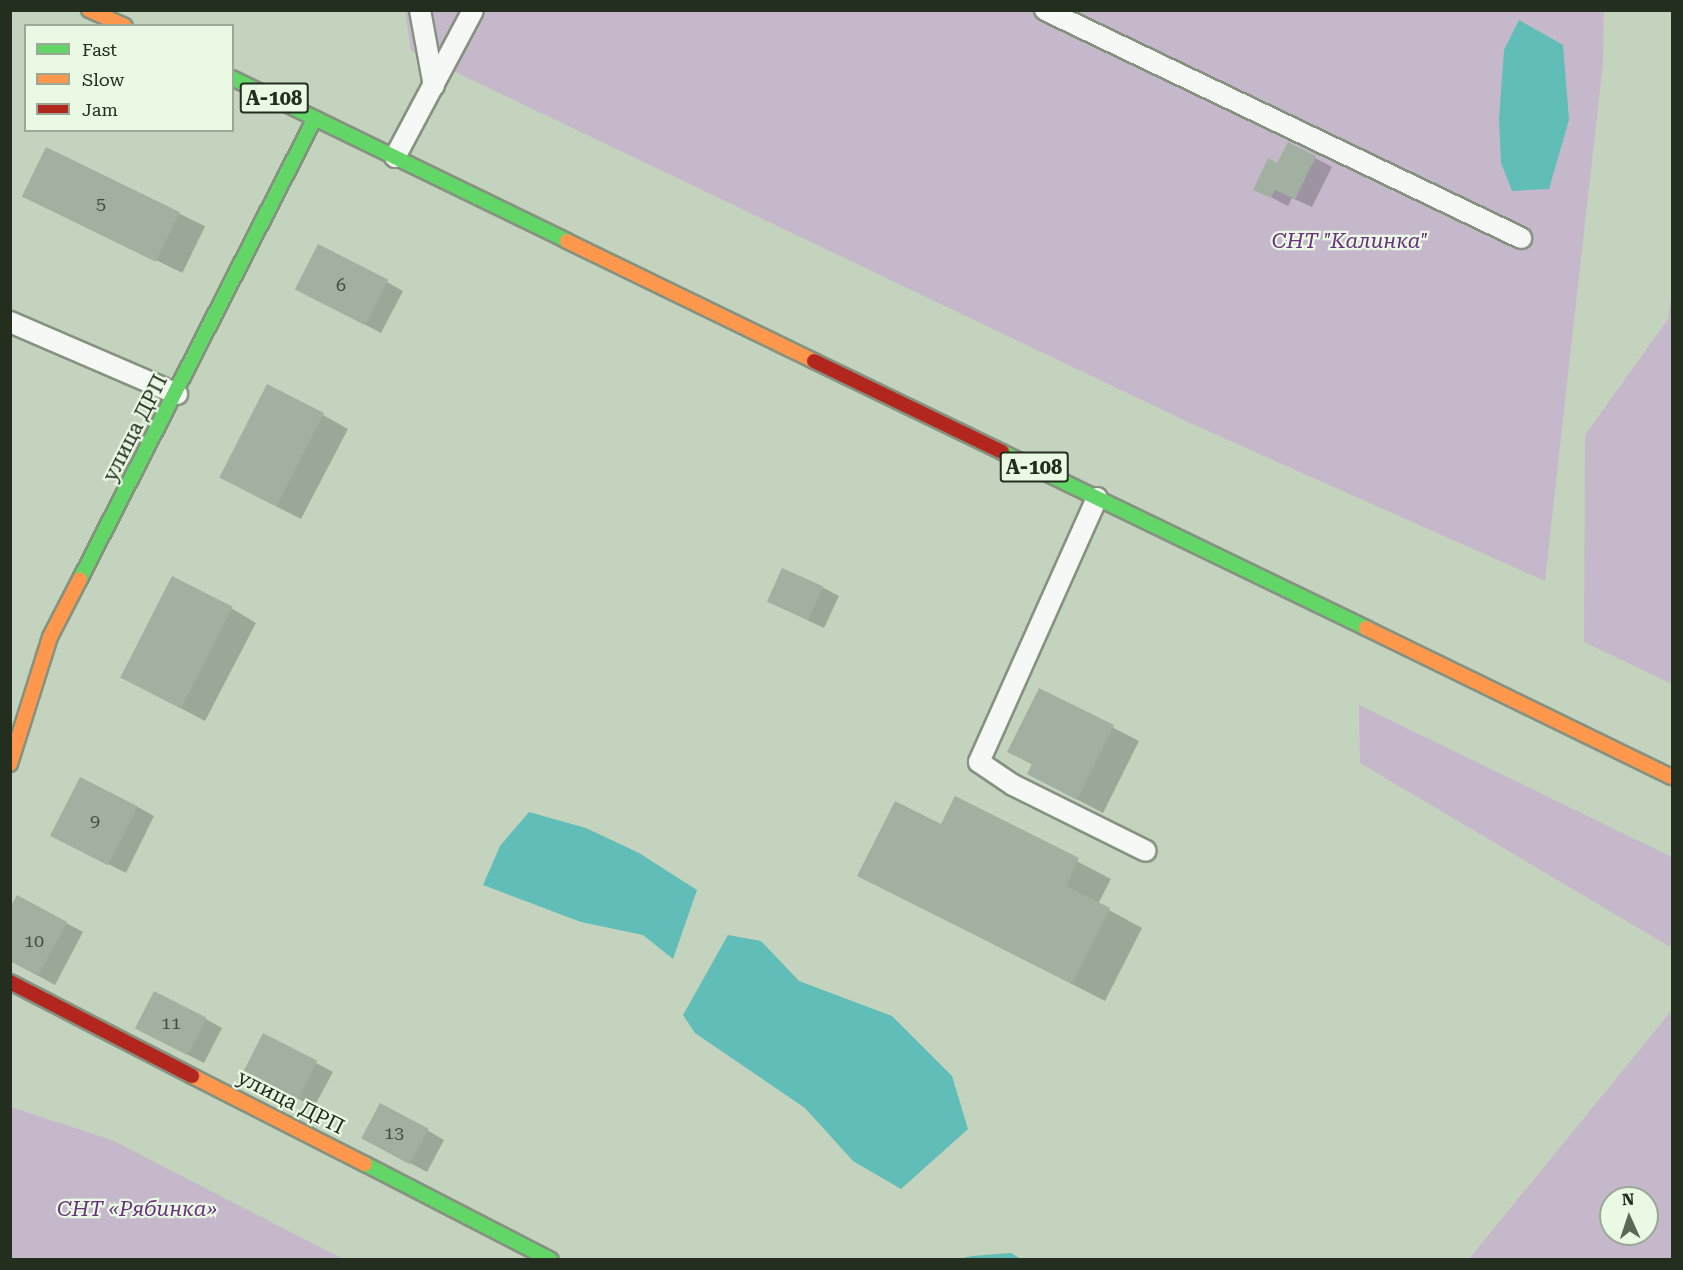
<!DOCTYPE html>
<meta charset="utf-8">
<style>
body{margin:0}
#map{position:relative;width:1683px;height:1270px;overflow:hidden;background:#c4d3bd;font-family:"Roboto Serif",serif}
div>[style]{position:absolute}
.green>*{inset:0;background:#c6b8cb}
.water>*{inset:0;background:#61bdb7}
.shadow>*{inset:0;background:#0003;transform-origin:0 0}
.building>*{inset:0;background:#a1b0a1;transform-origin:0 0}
.roads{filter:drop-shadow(2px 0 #869280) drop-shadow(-2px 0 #869280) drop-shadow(0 2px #869280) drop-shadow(0 -2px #869280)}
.lane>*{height:20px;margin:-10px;padding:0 10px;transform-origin:10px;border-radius:10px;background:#f6f8f5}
.fast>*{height:14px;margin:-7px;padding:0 7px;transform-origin:7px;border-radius:7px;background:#63d668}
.slow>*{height:14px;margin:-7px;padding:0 7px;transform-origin:7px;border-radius:7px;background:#ff974d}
.jam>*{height:14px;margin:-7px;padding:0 7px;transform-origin:7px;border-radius:7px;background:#b3261e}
span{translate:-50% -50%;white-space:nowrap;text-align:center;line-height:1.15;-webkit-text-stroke:4.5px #eaf9e4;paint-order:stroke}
.number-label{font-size:18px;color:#424e3f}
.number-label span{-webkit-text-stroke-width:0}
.shield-label span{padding:2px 4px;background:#eaf9e4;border:2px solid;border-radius:4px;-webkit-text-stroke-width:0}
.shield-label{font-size:20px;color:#232e1e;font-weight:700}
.park-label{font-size:21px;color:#6a317e;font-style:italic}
.street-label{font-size:21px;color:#232e1e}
.frame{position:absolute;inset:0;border:12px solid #232e1e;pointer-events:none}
.legend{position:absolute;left:24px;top:24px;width:210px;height:108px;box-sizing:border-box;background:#eaf9e4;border:2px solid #9aa895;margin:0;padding:8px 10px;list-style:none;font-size:18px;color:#232e1e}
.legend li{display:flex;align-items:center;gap:12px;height:30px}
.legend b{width:30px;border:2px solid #9aa895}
.north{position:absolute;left:1599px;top:1186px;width:60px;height:60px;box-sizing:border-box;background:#eaf9e4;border:2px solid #9aa895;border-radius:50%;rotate:357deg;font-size:16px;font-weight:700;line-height:24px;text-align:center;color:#232e1e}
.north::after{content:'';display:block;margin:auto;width:21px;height:27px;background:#5b6856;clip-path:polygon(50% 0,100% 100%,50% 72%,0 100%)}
</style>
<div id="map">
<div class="green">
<i style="clip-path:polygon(405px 11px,1604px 11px,1603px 62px,1545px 581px,1192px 424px,411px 51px)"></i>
<i style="clip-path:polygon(1672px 289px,1672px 684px,1584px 642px,1585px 435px,1668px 319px)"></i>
<i style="clip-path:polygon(1359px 705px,1672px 857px,1672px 948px,1360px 763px)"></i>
<i style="clip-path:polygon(evenodd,1672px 1010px,1672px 1259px,1469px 1259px,1672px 1010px,1611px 1198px,1647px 1198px,1647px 1234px,1611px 1234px,1611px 1198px)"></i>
<i style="clip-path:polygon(11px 1107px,112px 1140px,343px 1259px,11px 1259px)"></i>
</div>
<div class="water">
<i style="clip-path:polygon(1519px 20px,1563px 45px,1569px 120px,1549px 189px,1512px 191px,1501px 163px,1499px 119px,1504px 50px)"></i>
<i style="clip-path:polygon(529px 812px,586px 828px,639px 853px,697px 890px,673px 959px,643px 935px,581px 922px,483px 885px,500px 846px)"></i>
<i style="clip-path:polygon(728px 935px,761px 941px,799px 981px,892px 1016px,952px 1076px,968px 1129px,901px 1189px,853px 1161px,805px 1108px,695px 1033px,683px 1015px)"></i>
<i style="clip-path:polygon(1011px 1253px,1021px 1259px,959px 1259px,972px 1256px)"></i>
</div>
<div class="shadow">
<i style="clip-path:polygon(1289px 144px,1332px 167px,1312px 207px,1292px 198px,1288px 206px,1255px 189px,1278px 165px)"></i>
<i style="left:47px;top:149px;width:176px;height:52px;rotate:26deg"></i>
<i style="clip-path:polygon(387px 282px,403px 291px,381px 333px,314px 298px)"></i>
<i style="clip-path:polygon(323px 415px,348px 429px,301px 519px,246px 491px)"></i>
<i style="clip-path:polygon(822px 587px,839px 596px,824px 628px,769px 602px)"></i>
<i style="clip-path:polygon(231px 608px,256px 623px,205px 721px,122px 677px)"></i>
<i style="clip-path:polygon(1040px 690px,1139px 741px,1103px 813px,1029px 774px,1033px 765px,1009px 751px)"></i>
<i style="clip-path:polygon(956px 798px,1111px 879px,1098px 904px,1142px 928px,1105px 1001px,859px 875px,942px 826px)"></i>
<i style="clip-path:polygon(138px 807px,154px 816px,126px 873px,53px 836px)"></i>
<i style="clip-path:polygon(18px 897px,83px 932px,55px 985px,10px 960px)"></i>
<i style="clip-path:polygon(206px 1019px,222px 1028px,204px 1063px,153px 1037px)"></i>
<i style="clip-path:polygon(316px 1063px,333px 1072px,314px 1107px,262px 1080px)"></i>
<i style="clip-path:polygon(427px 1130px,444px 1140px,427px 1172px,380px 1147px)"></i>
</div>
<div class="building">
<i style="clip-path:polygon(1288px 142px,1316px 156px,1295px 199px,1275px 190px,1271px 198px,1253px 190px,1268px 158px,1277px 163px)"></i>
<i style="left:46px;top:147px;width:149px;height:55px;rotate:26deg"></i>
<i style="left:318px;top:244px;width:79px;height:51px;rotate:27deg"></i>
<i style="left:267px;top:384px;width:64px;height:105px;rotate:27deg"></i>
<i style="left:782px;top:568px;width:45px;height:37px;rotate:24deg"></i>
<i style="left:172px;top:576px;width:68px;height:114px;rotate:27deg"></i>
<i style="clip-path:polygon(1039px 688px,1114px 725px,1077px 800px,1027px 774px,1032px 764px,1007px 752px)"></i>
<i style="left:80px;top:777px;width:65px;height:66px;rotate:27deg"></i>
<i style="clip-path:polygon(955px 796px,1079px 858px,1066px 886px,1110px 908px,1072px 984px,857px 876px,895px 801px,941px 824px)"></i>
<i style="clip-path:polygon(17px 895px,67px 922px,38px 976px,10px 961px,10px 908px)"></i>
<i style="left:154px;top:991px;width:59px;height:42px;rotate:27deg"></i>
<i style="left:263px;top:1033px;width:61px;height:42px;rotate:27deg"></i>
<i style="left:380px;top:1103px;width:55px;height:40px;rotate:28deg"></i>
</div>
<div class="roads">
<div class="lane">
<i style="left:420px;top:10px;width:77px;rotate:79.6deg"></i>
<i style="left:1045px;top:10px;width:528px;rotate:25.59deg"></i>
<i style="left:395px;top:157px;width:166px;rotate:-62deg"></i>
<i style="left:10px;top:322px;width:182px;rotate:23.3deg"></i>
<i style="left:1097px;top:498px;width:289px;rotate:114.1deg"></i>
<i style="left:979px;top:762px;width:41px;rotate:34.1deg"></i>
<i style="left:1013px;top:785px;width:148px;rotate:26.4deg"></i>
</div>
<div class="fast">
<i style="left:232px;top:78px;width:373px;rotate:25.9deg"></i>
<i style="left:1002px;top:452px;width:404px;rotate:25.8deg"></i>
<i style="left:80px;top:579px;width:517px;rotate:-62.99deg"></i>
<i style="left:365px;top:1164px;width:209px;rotate:27.3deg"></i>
</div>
<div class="slow">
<i style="left:89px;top:10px;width:39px;rotate:24deg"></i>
<i style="left:567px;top:241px;width:275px;rotate:25.9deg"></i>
<i style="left:1366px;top:628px;width:340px;rotate:26deg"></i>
<i style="left:10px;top:764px;width:133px;rotate:-72.5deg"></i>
<i style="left:50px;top:637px;width:65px;rotate:-62.7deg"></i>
<i style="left:192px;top:1076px;width:194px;rotate:27deg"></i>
</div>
<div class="jam">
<i style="left:814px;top:361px;width:209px;rotate:25.8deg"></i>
<i style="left:10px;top:982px;width:205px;rotate:27.3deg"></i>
</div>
</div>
<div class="number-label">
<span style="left:101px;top:204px">5</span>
<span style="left:341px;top:285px">6</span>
<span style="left:95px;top:821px">9</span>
<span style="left:34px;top:941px">10</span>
<span style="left:171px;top:1023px">11</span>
<span style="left:394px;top:1133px">13</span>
</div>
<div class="shield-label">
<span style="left:274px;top:98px">А-108</span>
<span style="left:1034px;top:467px">А-108</span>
</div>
<div class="park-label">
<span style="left:1350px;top:241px">СНТ "Калинка"</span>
<span style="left:137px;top:1209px">СНТ «Рябинка»</span>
</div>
<div class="street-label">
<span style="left:135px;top:428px;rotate:-63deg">улица ДРП</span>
<span style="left:291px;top:1102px;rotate:27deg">улица ДРП</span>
</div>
<div class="frame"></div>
<ul class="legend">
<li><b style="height:8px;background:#63d668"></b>Fast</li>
<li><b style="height:8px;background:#ff974d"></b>Slow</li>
<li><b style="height:8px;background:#b3261e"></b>Jam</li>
</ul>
<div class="north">N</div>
</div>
